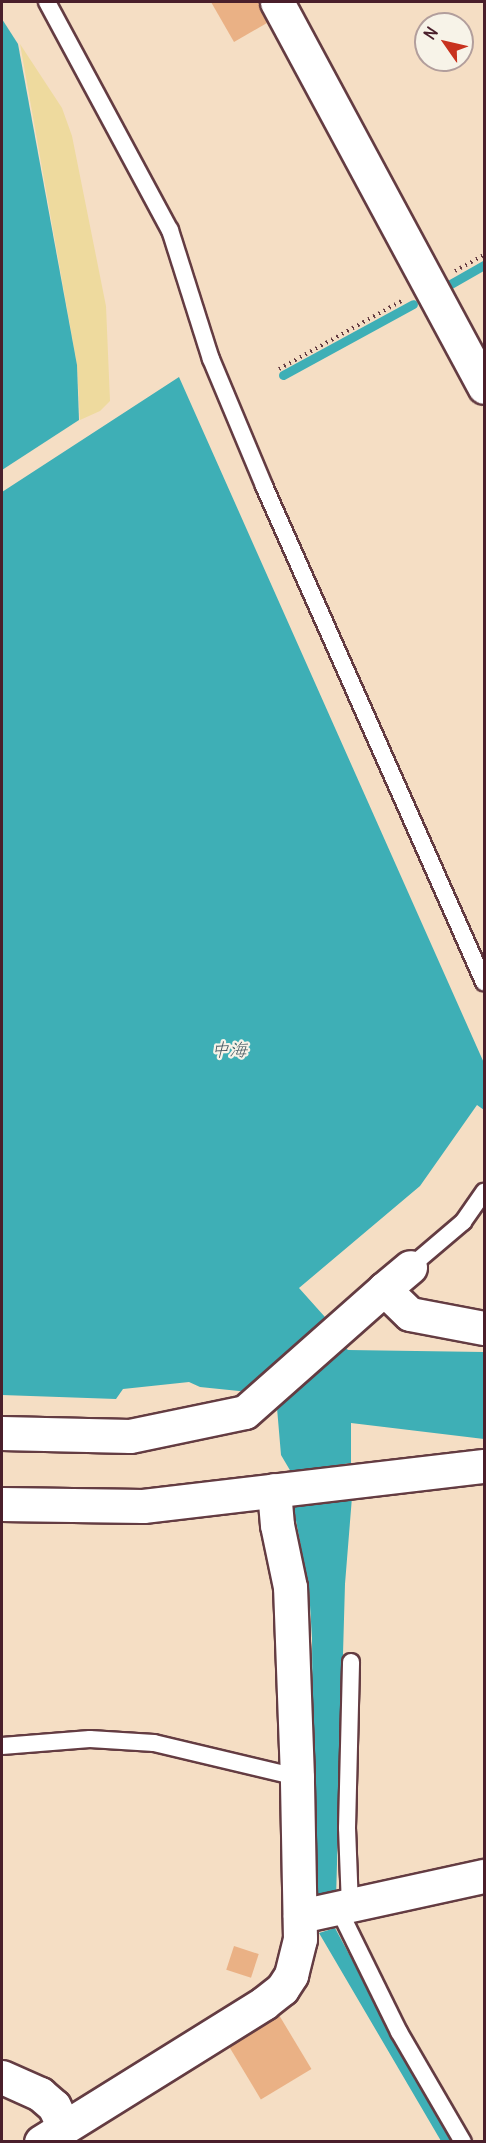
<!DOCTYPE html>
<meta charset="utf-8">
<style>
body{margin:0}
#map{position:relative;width:486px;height:2143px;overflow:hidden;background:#f5dec4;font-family:Delius,"Klee One",sans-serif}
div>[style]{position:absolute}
.sand>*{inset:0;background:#eeda9e}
.water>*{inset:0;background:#3eafb6}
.stream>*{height:9px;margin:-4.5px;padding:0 4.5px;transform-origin:4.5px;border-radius:4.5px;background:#3eafb6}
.building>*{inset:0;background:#eab185;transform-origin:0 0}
.path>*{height:4px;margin-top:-2px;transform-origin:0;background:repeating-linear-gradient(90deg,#643c42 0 1.5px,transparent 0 6px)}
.roads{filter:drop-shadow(2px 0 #643c42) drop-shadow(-2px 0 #643c42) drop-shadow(0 2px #643c42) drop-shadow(0 -2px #643c42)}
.service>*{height:16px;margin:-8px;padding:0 8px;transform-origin:8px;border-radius:8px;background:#fff}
.minor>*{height:33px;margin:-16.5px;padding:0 16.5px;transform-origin:16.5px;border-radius:16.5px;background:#fff}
span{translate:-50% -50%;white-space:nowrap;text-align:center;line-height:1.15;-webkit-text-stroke:4.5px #f7f3e8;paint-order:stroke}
.water-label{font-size:18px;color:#455963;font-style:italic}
.frame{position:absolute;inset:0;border:3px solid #4a1f2b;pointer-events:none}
.north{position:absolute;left:414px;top:12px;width:60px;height:60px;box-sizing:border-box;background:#f7f3e8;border:2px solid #b29e9c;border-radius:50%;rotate:304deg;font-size:16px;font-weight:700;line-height:24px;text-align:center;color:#4a1f2b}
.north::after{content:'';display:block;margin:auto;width:21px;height:27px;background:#c8321e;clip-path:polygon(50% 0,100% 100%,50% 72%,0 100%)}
</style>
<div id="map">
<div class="sand">
<i style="clip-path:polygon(20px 44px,62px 108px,72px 136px,106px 306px,110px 401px,100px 411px,80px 420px,77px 365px)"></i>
</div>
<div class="water">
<i style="clip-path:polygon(2px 19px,18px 44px,77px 365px,79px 420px,2px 470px)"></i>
<i style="clip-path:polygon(179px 377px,484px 1063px,484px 1110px,477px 1105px,420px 1186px,299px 1288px,333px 1326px,258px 1393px,200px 1387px,189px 1382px,123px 1389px,116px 1399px,2px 1395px,2px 492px)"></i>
<i style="clip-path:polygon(336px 1338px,348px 1350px,484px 1352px,484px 1439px,351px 1423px,351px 1463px,291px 1472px,281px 1455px,277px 1408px,267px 1397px)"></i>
<i style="clip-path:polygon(352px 1497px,345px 1584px,336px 1899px,314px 1904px,312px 1638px,309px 1589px,293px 1505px)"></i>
<i style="clip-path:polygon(335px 1928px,408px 2064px,455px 2141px,441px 2141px,319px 1933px)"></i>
</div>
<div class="stream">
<i style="left:447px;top:286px;width:43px;rotate:-29.6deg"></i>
<i style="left:283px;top:375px;width:148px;rotate:-28.6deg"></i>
</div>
<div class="building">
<i style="clip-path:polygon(211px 2px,258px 2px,267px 23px,234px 42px)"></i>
<i style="left:234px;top:1946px;width:26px;height:25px;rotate:18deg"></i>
<i style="left:279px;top:2015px;width:63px;height:59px;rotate:59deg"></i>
</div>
<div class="path">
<i style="left:455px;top:271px;width:33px;rotate:-29deg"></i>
<i style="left:279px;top:369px;width:140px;rotate:-29.1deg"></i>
</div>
<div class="roads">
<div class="service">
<i style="left:47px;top:2px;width:259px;rotate:61.7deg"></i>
<i style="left:170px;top:230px;width:135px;rotate:72.4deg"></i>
<i style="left:211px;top:359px;width:138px;rotate:67.3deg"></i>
<i style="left:264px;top:486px;width:543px;rotate:66.08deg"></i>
<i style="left:410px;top:1267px;width:70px;rotate:-40.3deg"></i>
<i style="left:463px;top:1222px;width:37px;rotate:-55deg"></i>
<i style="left:2px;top:1746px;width:88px;rotate:-4.5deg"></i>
<i style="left:90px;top:1739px;width:64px;rotate:3.6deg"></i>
<i style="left:154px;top:1743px;width:147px;rotate:13.4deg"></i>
<i style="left:350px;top:1906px;width:78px;rotate:-92.2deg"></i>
<i style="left:347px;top:1828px;width:166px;rotate:-88.6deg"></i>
<i style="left:338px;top:1908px;width:138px;rotate:63.8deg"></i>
<i style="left:399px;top:2032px;width:127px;rotate:59.8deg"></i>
</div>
<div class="minor">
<i style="left:277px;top:2px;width:437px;rotate:61.7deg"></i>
<i style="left:384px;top:1289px;width:34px;rotate:-40deg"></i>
<i style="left:2px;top:1433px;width:128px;rotate:1.3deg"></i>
<i style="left:130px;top:1436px;width:117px;rotate:-11.8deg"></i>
<i style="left:245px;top:1412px;width:186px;rotate:-41.5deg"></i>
<i style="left:384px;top:1289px;width:36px;rotate:44deg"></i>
<i style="left:410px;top:1314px;width:75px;rotate:10.7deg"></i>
<i style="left:2px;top:1504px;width:141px;rotate:0.8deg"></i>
<i style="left:143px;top:1506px;width:343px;rotate:-6.7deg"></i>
<i style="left:300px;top:1916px;width:188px;rotate:-12.3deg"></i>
<i style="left:2px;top:2077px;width:42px;rotate:24.1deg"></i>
<i style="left:40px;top:2094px;width:18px;rotate:41deg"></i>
<i style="left:54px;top:2106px;width:23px;rotate:65deg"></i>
<i style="left:41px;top:2142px;width:263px;rotate:-31.9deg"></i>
<i style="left:264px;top:2003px;width:23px;rotate:-38deg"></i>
<i style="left:282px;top:1989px;width:17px;rotate:-57deg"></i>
<i style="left:291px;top:1975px;width:37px;rotate:-76deg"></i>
<i style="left:300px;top:1939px;width:162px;rotate:-91.1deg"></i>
<i style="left:297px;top:1777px;width:190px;rotate:-92.1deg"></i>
<i style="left:290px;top:1587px;width:63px;rotate:-101.8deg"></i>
<i style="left:277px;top:1525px;width:35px;rotate:-95deg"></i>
</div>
</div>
<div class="water-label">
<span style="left:229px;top:1050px">中海</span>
</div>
<div class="frame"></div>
<div class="north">N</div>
</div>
